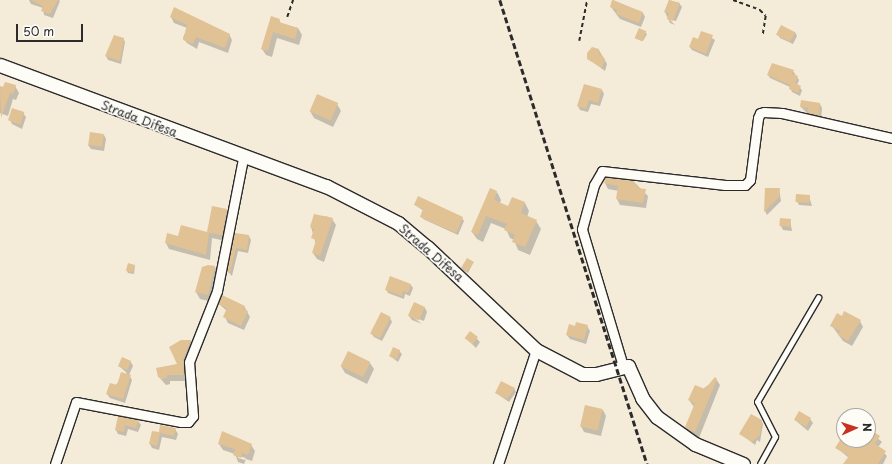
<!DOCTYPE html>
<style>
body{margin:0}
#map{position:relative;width:892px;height:464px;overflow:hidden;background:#f5ebd9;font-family:"Playpen Sans",sans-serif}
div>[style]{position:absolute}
.shadow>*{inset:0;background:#0003}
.building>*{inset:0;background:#e1c294;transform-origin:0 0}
.path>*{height:1.5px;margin-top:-0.75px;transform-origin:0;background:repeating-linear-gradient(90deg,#2b2b2b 0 4px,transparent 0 7px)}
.roads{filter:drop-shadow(1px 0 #2b2b2b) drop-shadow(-1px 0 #2b2b2b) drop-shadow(0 1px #2b2b2b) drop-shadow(0 -1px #2b2b2b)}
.lane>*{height:4.5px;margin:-2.25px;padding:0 2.25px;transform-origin:2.25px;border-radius:2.25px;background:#fdfcf7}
.street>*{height:9px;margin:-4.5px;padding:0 4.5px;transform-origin:4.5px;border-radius:4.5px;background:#fdfcf7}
.secondary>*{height:13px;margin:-6.5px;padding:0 6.5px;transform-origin:6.5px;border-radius:6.5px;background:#fdfcf7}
.rail>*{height:2.5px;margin-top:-1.25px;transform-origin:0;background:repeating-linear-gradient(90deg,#2b2b2b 0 6px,transparent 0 9px)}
span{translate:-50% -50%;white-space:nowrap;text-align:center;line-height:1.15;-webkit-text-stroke:3.5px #fdfcf7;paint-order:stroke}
.street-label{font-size:12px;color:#2b2b2b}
.north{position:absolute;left:836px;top:408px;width:40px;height:40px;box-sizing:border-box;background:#fdfcf7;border:1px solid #a9a8a5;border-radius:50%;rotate:87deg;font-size:11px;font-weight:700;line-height:16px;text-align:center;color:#2b2b2b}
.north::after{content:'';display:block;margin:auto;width:14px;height:18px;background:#c8321e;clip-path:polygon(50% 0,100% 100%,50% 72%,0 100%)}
.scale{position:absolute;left:16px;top:24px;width:67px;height:18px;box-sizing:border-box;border:2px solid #2b2b2b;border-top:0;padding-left:5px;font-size:12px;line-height:14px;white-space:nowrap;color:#2b2b2b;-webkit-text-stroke:3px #fdfcf7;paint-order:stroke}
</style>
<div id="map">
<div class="shadow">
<i style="clip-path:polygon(29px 0,59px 0,60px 1px,53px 18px,44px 15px,43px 8px,31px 4px)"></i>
<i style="clip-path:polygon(613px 0,643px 13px,645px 17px,641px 27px,620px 19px,611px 7px)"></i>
<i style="clip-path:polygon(669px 0,679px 3px,682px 7px,676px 21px,669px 19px,675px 25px,670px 23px,665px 12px)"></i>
<i style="clip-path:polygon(171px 17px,229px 34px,232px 40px,228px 53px,199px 42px,197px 49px,187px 43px,183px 38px,187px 28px,174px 23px)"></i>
<i style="clip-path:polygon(279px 20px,281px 24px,298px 28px,302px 35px,299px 45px,277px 38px,272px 57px,266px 55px,262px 49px)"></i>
<i style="clip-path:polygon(639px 29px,647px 34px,643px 41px,635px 38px)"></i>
<i style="clip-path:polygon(702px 32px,715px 40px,708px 57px,692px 50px,690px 47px,698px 40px)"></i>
<i style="clip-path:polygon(795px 32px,797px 36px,793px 44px,780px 38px,778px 35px)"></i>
<i style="clip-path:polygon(123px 38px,125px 42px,121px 64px,108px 60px,106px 56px)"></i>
<i style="clip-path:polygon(599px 50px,607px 64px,605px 71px,590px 60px)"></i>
<i style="clip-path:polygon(793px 71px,799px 80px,797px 85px,802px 90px,800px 96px,792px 92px,790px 87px,770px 78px,768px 75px)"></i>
<i style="clip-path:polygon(15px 86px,19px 93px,16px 100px,13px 99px,8px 116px,0 113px,0 87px)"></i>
<i style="clip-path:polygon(602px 90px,604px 94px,600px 106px,591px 104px,588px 112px,580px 110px,578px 106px)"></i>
<i style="clip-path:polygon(337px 104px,341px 111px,333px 127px,314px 118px,310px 111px)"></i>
<i style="clip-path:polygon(820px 104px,822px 108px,821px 119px,811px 117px,801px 107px)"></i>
<i style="clip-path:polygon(23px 113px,26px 117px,22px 129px,12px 124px,10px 120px)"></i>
<i style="clip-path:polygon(104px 135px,106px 139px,104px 151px,91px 149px,88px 145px)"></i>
<i style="clip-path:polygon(634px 182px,648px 196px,646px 208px,620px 205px,617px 199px,619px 191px,608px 189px,605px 183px)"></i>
<i style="clip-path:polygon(779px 189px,781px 201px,767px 215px,765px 211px)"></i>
<i style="clip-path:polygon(497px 192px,501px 200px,500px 203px,509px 207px,513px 198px,525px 203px,529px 211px,527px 217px,536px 221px,541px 229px,530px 255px,518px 250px,514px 240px,510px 238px,506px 229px,491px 223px,483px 242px,477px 239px,472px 232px)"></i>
<i style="clip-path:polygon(809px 196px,812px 206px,799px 205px,797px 201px)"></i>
<i style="clip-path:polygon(415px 205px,462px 218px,464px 221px,458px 235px,423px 219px,424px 211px)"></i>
<i style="clip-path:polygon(226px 210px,230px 216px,225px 241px,212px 238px,210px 260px,169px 249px,166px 243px,179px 237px,208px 234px)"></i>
<i style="clip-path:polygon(326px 216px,332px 219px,336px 225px,324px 262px,317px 259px,313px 253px,316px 244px,311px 227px)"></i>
<i style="clip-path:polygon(790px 220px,792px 231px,783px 230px,781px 226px)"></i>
<i style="clip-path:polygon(235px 234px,249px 236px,251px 240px,248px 253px,238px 251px,232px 276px,228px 272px)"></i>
<i style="clip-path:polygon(473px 263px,468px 273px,463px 270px,462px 268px)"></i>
<i style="clip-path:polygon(135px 265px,134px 274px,128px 273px,127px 271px)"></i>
<i style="clip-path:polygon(215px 267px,218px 274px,212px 302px,200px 299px,196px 292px)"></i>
<i style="clip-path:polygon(411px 285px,413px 288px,410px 296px,405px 294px,404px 299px,388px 293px,386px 289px)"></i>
<i style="clip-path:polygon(219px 304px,244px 306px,250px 317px,244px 330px,228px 323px,225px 317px,227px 311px)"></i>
<i style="clip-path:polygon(414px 304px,425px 308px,427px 312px,424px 321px,411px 316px,422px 324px,412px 320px,409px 316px)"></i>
<i style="clip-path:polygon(842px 317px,860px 321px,863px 327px,852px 346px,843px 341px,832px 326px)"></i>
<i style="clip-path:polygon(390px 318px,392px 322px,382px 341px,374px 337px,371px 333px)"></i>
<i style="clip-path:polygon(587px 326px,590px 331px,586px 344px,570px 339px,567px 335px)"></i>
<i style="clip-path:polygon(470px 332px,480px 342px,476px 348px,466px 338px)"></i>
<i style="clip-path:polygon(181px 341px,191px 341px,194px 347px,187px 381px,170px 381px,170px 384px,166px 385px,159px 377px,178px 365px)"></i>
<i style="clip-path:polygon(399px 351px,402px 354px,398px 362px,390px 356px)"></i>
<i style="clip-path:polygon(131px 362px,133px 366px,129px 375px,132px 380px,125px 403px,110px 398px,107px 394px,127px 373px,119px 366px)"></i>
<i style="clip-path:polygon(370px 363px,374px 369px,367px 384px,345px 373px,341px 366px)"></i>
<i style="clip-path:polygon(716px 379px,720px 385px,699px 438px,689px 433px,686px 427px,694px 407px,689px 400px)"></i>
<i style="clip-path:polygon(514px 388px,516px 392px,509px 402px,496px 393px)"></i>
<i style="clip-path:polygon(603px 410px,606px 416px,601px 436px,584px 432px,581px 426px)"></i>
<i style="clip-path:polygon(119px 417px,138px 421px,141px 425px,138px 432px,128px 429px,126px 436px,118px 434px,116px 430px)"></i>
<i style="clip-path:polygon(810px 419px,813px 423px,808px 431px,795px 420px)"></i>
<i style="clip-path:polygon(761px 420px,763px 424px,760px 442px,757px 440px,755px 445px,741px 434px)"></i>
<i style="clip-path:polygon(161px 426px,175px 429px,178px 434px,176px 440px,162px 437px,159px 450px,152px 448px,150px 444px,160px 433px)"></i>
<i style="clip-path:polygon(868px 430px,882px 442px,878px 447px,887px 456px,883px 464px,845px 464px,849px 458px,837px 448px,844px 436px,844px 440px,868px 440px)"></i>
<i style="clip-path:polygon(evenodd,219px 444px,251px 445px,255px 451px,252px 461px,246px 459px,244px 464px,238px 462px,235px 454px,223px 450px,219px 444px,238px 456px,246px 458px,245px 460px,238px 458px,238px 456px)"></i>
</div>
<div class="building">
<i style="clip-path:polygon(31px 0,58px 0,50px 14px,41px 11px,43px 6px)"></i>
<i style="clip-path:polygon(612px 0,643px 12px,639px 23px,616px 14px,617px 10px,610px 7px)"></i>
<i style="clip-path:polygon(669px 0,680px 3px,673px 21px,667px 19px,669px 13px,664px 12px)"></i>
<i style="clip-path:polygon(174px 7px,230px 34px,225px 48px,196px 37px,193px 44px,183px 40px,187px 25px,170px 17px)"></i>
<i style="clip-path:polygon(271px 16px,280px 19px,279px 22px,298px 28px,295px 39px,273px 32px,268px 51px,261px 49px)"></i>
<i style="left:781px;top:25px;width:16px;height:11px;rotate:27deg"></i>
<i style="left:639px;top:28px;width:8px;height:11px;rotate:23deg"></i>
<i style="clip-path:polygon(701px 31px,713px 35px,706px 54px,689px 47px,693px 37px,698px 39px)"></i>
<i style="clip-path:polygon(114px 35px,124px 38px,120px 61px,105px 56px)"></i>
<i style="clip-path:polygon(592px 47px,599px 49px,599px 53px,605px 59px,602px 68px,587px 59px,587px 53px)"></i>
<i style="clip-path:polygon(772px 63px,794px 70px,792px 74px,798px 76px,795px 83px,801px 86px,798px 93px,789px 89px,790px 85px,767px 75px)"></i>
<i style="clip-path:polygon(5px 82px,16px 85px,13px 94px,10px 93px,1px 118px,0 86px,3px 87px)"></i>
<i style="clip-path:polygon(584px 84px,602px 89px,598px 103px,589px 100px,586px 109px,577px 106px)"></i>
<i style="left:317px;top:94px;width:23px;height:19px;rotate:23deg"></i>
<i style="clip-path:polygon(801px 100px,820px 103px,819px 115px,808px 113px,808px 108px,800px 107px)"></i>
<i style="left:12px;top:108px;width:13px;height:13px;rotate:18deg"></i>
<i style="left:90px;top:132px;width:14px;height:13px;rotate:8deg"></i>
<i style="clip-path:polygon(606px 177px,634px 181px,634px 184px,638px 185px,637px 188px,646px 189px,643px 203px,616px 199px,618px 186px,604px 183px)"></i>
<i style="clip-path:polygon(490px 188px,497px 191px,494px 200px,508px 206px,512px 197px,525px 202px,521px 213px,537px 220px,525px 247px,512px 242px,515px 235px,504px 230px,507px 224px,486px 216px,478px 235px,471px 232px)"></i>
<i style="clip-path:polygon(765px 188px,780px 188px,779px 197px,764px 212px)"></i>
<i style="left:796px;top:194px;width:14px;height:8px;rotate:4deg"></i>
<i style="clip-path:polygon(418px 196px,463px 217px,456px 233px,420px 217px,423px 209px,414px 205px)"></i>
<i style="clip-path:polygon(212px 206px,227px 209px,222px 235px,209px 233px,206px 255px,165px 243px,167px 233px,178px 236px,181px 225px,207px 232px)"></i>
<i style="clip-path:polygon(314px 214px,333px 218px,320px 256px,312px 253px,316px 240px,311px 238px,314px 229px,310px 227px)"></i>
<i style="left:780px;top:218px;width:11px;height:8px;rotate:5deg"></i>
<i style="clip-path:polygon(235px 233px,249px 235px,247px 250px,236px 248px,230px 273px,227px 272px)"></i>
<i style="clip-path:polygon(467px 258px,474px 262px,467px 272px,461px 268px)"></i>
<i style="left:128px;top:263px;width:7px;height:8px;rotate:16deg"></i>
<i style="clip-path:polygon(208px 265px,215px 266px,208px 295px,195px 292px,202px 267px)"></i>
<i style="clip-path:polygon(390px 276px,411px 284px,408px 293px,403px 291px,402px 296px,385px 290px)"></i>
<i style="clip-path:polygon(222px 295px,245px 306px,243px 309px,248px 311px,241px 326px,223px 317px,227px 308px,218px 304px)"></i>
<i style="left:414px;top:302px;width:12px;height:15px;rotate:24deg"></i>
<i style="clip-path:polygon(844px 311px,861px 320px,848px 341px,838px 335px,840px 331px,830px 326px,837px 313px,842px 316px)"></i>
<i style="left:381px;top:312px;width:11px;height:24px;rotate:27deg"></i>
<i style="clip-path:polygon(576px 322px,588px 325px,584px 340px,566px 335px,569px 324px,575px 326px)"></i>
<i style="left:470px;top:331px;width:10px;height:9px;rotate:37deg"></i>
<i style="clip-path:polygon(181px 340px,191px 340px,183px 360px,184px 375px,167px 375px,167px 378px,162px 379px,158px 377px,156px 368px,177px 364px,169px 347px)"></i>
<i style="left:393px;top:347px;width:8px;height:10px;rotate:23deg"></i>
<i style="left:348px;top:351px;width:25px;height:17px;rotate:26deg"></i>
<i style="left:122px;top:357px;width:10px;height:10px;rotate:24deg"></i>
<i style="clip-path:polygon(121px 372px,131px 375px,123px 399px,106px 394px,110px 383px,117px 385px)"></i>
<i style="clip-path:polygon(715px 377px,717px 379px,695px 432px,688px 429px,685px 427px,695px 403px,688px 400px,695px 385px,705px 389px)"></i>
<i style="clip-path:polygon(501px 381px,515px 388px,507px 399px,495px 393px)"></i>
<i style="left:585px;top:405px;width:18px;height:22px;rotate:13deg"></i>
<i style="left:799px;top:411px;width:14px;height:10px;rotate:30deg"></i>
<i style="clip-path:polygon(751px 414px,762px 420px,760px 435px,752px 442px,739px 434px)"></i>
<i style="clip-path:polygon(118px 416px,139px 420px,136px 428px,125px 425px,124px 432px,115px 430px)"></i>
<i style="clip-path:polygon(160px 425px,176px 428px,174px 436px,160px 433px,157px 446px,149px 444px,152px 431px,159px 432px)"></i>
<i style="clip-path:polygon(868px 428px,880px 436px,875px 444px,886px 451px,878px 464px,843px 464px,849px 456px,835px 448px,840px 440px,868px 440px)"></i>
<i style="clip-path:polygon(222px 431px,252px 444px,248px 455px,242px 453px,241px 458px,233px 455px,235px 449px,218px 444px)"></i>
</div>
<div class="path">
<i style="left:733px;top:0;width:29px;rotate:20deg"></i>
<i style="left:760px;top:10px;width:8px;rotate:45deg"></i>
<i style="left:766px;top:16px;width:20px;rotate:99deg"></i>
<i style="left:287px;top:17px;width:18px;rotate:-71deg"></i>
<i style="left:579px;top:41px;width:42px;rotate:-79deg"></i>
</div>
<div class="roads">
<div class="lane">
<i style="left:760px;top:464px;width:31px;rotate:-61deg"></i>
<i style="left:775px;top:437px;width:39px;rotate:-117deg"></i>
<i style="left:757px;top:402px;width:121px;rotate:-59.6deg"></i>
</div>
<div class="street">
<i style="left:623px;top:366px;width:143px;rotate:-106.7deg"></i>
<i style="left:582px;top:229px;width:46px;rotate:-74.7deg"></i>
<i style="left:594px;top:185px;width:16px;rotate:-60deg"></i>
<i style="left:602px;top:171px;width:124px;rotate:6.5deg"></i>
<i style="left:725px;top:185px;width:20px"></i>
<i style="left:745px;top:185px;width:7px;rotate:-45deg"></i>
<i style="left:750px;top:180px;width:63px;rotate:-82.6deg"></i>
<i style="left:758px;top:118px;width:5px;rotate:-68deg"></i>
<i style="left:760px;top:113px;width:4px;rotate:-14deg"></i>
<i style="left:764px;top:112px;width:18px;rotate:3deg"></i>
<i style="left:782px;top:113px;width:113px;rotate:12.8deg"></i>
<i style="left:55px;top:464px;width:65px;rotate:-71.3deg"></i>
<i style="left:76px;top:402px;width:107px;rotate:10.8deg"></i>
<i style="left:181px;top:422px;width:7px"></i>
<i style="left:188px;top:422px;width:8px;rotate:-50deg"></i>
<i style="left:193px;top:416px;width:54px;rotate:-94.2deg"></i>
<i style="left:189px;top:362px;width:76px;rotate:-68.5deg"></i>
<i style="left:217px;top:291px;width:136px;rotate:-78.9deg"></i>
<i style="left:498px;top:464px;width:120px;rotate:-71.6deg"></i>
</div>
<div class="secondary">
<i style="left:0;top:65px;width:348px;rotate:20.4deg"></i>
<i style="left:326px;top:186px;width:81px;rotate:27.2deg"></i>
<i style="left:398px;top:223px;width:38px;rotate:40deg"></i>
<i style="left:427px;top:247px;width:150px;rotate:43.4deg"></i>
<i style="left:536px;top:350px;width:52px;rotate:27.6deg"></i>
<i style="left:582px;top:374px;width:14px"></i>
<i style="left:596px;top:374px;width:33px;rotate:-14deg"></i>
<i style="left:628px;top:366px;width:35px;rotate:66deg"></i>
<i style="left:642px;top:398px;width:24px;rotate:52deg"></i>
<i style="left:657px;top:417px;width:47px;rotate:35.4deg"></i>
<i style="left:695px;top:444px;width:52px;rotate:22.6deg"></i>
</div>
</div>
<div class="rail">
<i style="left:500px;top:0;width:487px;rotate:72.4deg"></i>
</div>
<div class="street-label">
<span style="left:139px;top:119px;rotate:21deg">Strada Difesa</span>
<span style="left:431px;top:253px;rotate:41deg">Strada Difesa</span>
</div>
<div class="north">N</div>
<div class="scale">50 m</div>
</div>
